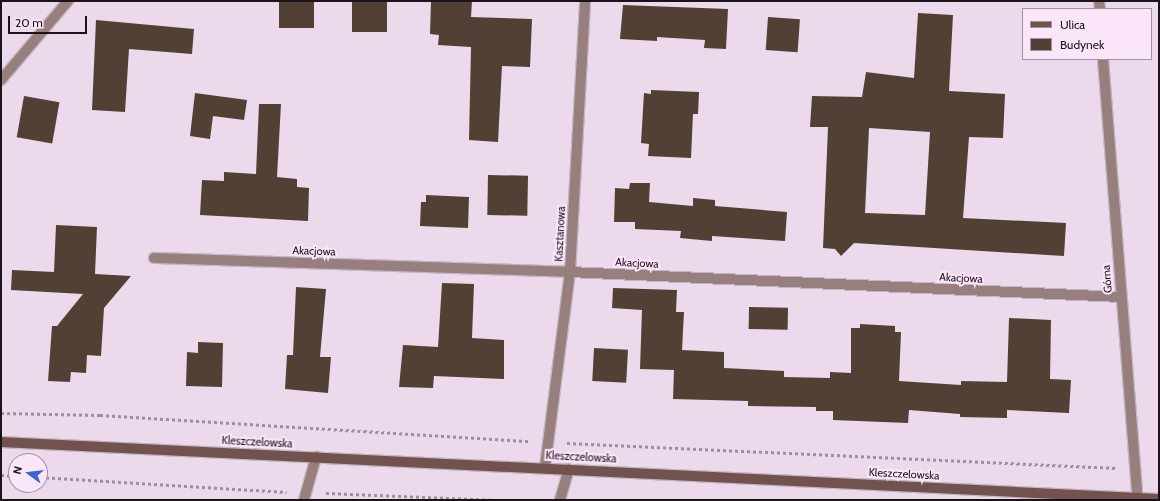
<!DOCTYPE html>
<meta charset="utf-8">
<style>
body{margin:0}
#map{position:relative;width:1160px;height:501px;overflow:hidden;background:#ecd9eb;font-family:Cabin,sans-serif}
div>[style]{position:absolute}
.building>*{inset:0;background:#524035;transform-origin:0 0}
.path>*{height:2.5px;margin-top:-1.25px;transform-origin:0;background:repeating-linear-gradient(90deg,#9c8e9c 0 3px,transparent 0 6px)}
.roads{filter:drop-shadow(1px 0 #c6b6c5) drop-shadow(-1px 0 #c6b6c5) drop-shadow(0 1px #c6b6c5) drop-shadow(0 -1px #c6b6c5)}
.minor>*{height:10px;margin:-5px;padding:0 5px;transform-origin:5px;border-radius:5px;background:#967f7c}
.secondary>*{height:10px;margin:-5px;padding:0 5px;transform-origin:5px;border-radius:5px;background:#71524d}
span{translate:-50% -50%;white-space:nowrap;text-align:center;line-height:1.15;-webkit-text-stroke:4px #fae6f8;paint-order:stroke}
.street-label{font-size:11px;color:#1a141a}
.frame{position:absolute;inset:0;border:2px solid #1a141a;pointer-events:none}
.legend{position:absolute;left:1022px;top:8px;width:130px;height:52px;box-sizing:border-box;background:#fae6f8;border:1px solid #a0929f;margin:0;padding:5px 7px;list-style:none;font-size:12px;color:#1a141a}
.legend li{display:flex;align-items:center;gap:8px;height:20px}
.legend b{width:20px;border:1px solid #a0929f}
.north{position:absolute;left:8px;top:453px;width:40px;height:40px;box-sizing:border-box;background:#fae6f8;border:1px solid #a0929f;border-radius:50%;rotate:285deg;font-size:11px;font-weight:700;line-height:16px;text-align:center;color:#1a141a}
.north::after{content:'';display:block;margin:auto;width:14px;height:18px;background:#3865d5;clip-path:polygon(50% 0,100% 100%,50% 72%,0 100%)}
.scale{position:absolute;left:8px;top:16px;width:79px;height:18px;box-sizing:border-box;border:2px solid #1a141a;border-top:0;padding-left:5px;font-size:12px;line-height:14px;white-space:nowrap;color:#1a141a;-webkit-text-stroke:3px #fae6f8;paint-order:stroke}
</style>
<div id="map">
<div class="building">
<i style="left:279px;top:1px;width:35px;height:27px"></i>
<i style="left:352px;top:1px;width:35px;height:31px"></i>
<i style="clip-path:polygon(431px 1px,472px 1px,471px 17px,532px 19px,530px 67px,502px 66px,498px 142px,469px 140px,471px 47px,438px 45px,439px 35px,430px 34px)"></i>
<i style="clip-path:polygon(623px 5px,728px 9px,726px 49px,704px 48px,705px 40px,657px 37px,657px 41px,620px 39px)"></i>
<i style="clip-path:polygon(evenodd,918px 13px,953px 15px,949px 91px,1005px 94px,1003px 138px,969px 137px,963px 218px,1066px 223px,1064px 256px,854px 243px,841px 256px,835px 249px,823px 248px,828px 127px,810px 127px,812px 96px,862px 97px,866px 72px,914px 78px,918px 13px,869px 128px,930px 132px,925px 215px,865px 213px,869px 128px)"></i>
<i style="left:768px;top:17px;width:32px;height:33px;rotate:4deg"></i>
<i style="clip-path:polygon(96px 20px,194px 29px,192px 54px,129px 49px,125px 112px,92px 110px)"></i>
<i style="clip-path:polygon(651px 90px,699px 92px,698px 114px,693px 114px,691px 158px,648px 156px,649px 144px,641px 143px,644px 93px,651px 94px)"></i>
<i style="clip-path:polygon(195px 93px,247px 100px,244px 120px,213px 116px,210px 139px,190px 136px)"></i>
<i style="left:24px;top:96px;width:36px;height:42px;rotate:10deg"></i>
<i style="clip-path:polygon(259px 104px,281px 104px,277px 177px,297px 179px,297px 187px,309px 188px,308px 221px,200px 215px,202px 180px,224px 181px,224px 172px,256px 174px)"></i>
<i style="left:488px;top:175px;width:40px;height:40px;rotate:1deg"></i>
<i style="clip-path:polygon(630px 183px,650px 183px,649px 202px,693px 206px,693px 198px,715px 200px,715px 206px,787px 212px,785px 241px,712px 236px,712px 241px,680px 238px,681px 231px,635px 229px,635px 222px,614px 222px,615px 188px,629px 189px)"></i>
<i style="clip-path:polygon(426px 195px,469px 197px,468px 228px,420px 226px,421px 202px,426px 202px)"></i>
<i style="clip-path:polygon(56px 225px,97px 227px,95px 274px,131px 276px,104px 308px,101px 356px,87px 355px,86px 373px,71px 372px,70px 382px,48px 381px,52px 326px,57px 326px,83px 294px,11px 290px,12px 270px,54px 272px)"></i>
<i style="clip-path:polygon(442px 283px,474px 284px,472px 338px,504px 340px,504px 379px,434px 376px,433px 388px,399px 387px,403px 345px,438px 347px)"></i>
<i style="clip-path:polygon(296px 287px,326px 289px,320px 357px,331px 357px,328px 393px,285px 389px,287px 355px,293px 355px)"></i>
<i style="clip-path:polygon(613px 288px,677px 290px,676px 312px,684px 312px,682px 350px,724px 352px,724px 368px,784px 371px,784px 377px,830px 378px,830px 372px,851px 373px,851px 328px,860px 328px,860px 324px,895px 326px,895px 332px,901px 332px,899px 381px,961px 385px,961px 381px,1007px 382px,1009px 318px,1051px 320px,1050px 379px,1071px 380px,1069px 413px,1007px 410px,1007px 418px,960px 417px,960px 414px,909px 410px,908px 423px,833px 420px,833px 411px,816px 411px,816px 407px,748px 406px,748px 401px,673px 399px,674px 370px,640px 369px,642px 310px,612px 308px)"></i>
<i style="left:749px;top:307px;width:39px;height:22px;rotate:1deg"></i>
<i style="clip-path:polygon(198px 342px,223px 343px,222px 387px,186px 386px,187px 352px,198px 353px)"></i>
<i style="left:594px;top:348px;width:34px;height:33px;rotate:3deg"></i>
</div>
<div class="path">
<i style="left:1px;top:413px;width:99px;rotate:1.2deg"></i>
<i style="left:100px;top:415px;width:431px;rotate:3.5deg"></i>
<i style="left:567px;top:443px;width:551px;rotate:2.6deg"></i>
<i style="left:1px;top:475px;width:15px;rotate:4deg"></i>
<i style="left:40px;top:477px;width:247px;rotate:3.5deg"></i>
<i style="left:326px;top:493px;width:172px;rotate:2.3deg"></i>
</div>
<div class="roads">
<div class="minor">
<i style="left:1099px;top:1px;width:8px;rotate:83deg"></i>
<i style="left:1103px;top:59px;width:442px;rotate:85.5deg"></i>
<i style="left:1px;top:80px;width:104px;rotate:-49.7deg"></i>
<i style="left:154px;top:258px;width:416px;rotate:1.9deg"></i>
<i style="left:570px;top:272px;width:551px;rotate:2.6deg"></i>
<i style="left:545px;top:467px;width:197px;rotate:-82.7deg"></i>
<i style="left:570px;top:272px;width:271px;rotate:-86.8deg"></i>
<i style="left:304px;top:500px;width:45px;rotate:-74.4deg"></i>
<i style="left:560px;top:500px;width:32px;rotate:-74deg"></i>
</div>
<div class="secondary">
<i style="left:1px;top:442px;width:1159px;rotate:2.82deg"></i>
</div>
</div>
<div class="street-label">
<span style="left:560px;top:234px;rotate:-87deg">Kasztanowa</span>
<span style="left:314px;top:251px;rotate:2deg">Akacjowa</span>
<span style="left:637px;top:263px;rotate:3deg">Akacjowa</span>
<span style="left:961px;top:278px;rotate:3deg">Akacjowa</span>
<span style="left:1107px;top:279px;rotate:-94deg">Górna</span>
<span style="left:257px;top:442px;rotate:3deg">Kleszczelowska</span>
<span style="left:581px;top:457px;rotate:3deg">Kleszczelowska</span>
<span style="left:904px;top:474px;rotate:3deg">Kleszczelowska</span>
</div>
<div class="frame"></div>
<ul class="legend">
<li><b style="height:5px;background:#71524d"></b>Ulica</li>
<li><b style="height:11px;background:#524035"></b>Budynek</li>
</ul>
<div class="north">N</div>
<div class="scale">20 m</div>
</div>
